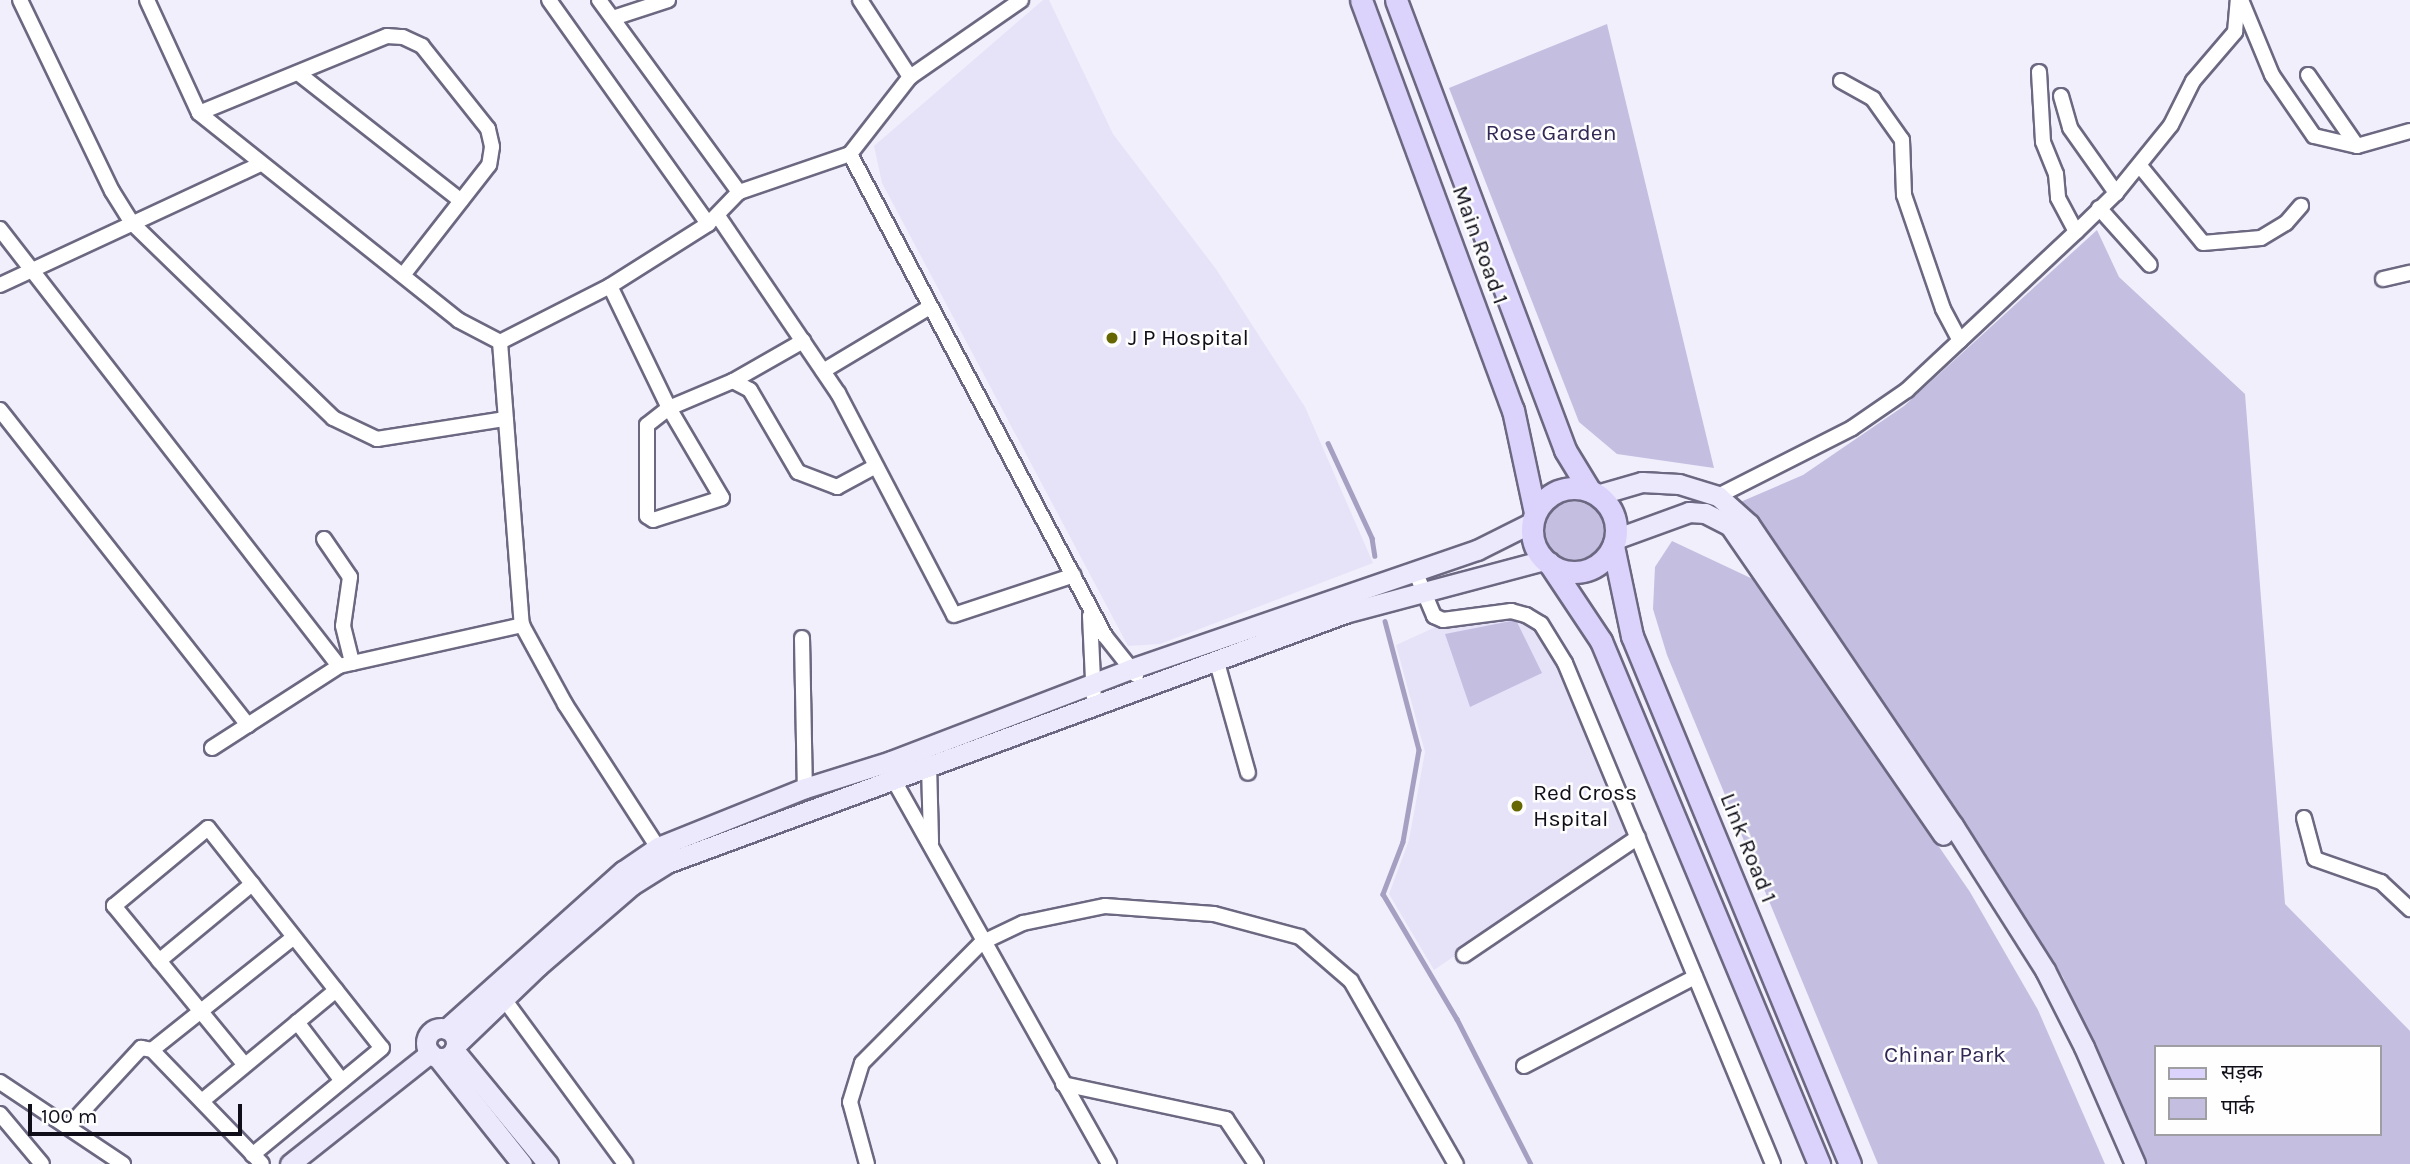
<!DOCTYPE html>
<meta charset="utf-8">
<style>
body{margin:0}
#map{position:relative;width:2410px;height:1164px;overflow:hidden;background:#f1effb;font-family:Karla,"Noto Sans Devanagari",sans-serif}
div>[style]{position:absolute}
.built>*{inset:0;background:#e6e3f9}
.green>*{inset:0;background:#c4bee1}
.round{border-radius:50%}
.stream>*{height:4.5px;margin:-2.25px;padding:0 2.25px;transform-origin:2.25px;border-radius:2.25px;background:#a59fc2}
.roads{filter:drop-shadow(2px 0 #6c6881) drop-shadow(-2px 0 #6c6881) drop-shadow(0 2px #6c6881) drop-shadow(0 -2px #6c6881)}
.street>*{height:14px;margin:-7px;padding:0 7px;transform-origin:7px;border-radius:7px;background:#fff}
.secondary>*{height:19px;margin:-9.5px;padding:0 9.5px;transform-origin:9.5px;border-radius:9.5px;background:#ede9fd}
.secondary>.ring{margin:-9.5px;padding:0;box-sizing:content-box;background:none;border:19px solid #ede9fd;border-radius:50%}
.primary>*{height:21px;margin:-10.5px;padding:0 10.5px;transform-origin:10.5px;border-radius:10.5px;background:#dbd3fb}
.primary>.ring{margin:-10.5px;padding:0;box-sizing:content-box;background:none;border:21px solid #dbd3fb;border-radius:50%}
.dots>*{width:19px;height:19px;translate:-50% -50%;box-sizing:border-box;border:4px solid #fefefe;border-radius:50%}
span{translate:-50% -50%;white-space:nowrap;text-align:center;line-height:1.15;-webkit-text-stroke:5px #fefefe;paint-order:stroke}
.park-label{font-size:23px;color:#332755}
.street-label{font-size:23px;color:#100e18}
.poi-label{font-size:23px;color:#100e18}
.left{translate:0 -50%;text-align:left}
.legend{position:absolute;left:2154px;top:1045px;width:228px;height:91px;box-sizing:border-box;background:#fefefe;border:2px solid #9f9ea2;margin:0;padding:9px 12px;list-style:none;font-size:21px;color:#100e18}
.legend li{display:flex;align-items:center;gap:14px;height:35px}
.legend b{width:35px;border:2px solid #9f9ea2}
.scale{position:absolute;left:28px;top:1104px;width:214px;height:32px;box-sizing:border-box;border:4px solid #100e18;border-top:0;padding-left:9px;font-size:21px;line-height:24px;white-space:nowrap;color:#100e18;-webkit-text-stroke:5px #fefefe;paint-order:stroke}
</style>
<div id="map">
<div class="built">
<i style="clip-path:polygon(1043px 0,1049px 0,1113px 134px,1216px 269px,1305px 407px,1373px 563px,1160px 644px,1128px 646px,882px 183px,874px 146px)"></i>
<i style="clip-path:polygon(1508px 617px,1536px 627px,1561px 664px,1632px 835px,1434px 970px,1389px 894px,1409px 840px,1425px 752px,1396px 645px,1438px 626px)"></i>
</div>
<div class="green">
<i style="clip-path:polygon(1607px 24px,1714px 468px,1617px 454px,1579px 422px,1449px 88px)"></i>
<i style="clip-path:polygon(evenodd,2097px 230px,2119px 277px,2245px 394px,2285px 904px,2410px 1031px,2410px 1164px,2144px 1164px,2063px 977px,1860px 666px,1738px 503px,1803px 475px,1904px 406px,2097px 230px,2156px 1047px,2380px 1047px,2380px 1134px,2156px 1134px,2156px 1047px)"></i>
<i class="round" style="left:1543px;top:498px;width:62px;height:62px"></i>
<i style="clip-path:polygon(1672px 541px,1757px 581px,1970px 892px,2038px 1010px,2105px 1164px,1878px 1164px,1667px 655px,1653px 609px,1655px 567px)"></i>
<i style="clip-path:polygon(1516px 620px,1542px 673px,1470px 707px,1445px 634px)"></i>
</div>
<div class="stream">
<i style="left:1328px;top:443px;width:105px;rotate:65.1deg"></i>
<i style="left:1372px;top:538px;width:18px;rotate:81deg"></i>
<i style="left:1385px;top:621px;width:133px;rotate:75.2deg"></i>
<i style="left:1419px;top:750px;width:93px;rotate:99.9deg"></i>
<i style="left:1403px;top:842px;width:56px;rotate:111deg"></i>
<i style="left:1383px;top:894px;width:145px;rotate:59.4deg"></i>
<i style="left:1457px;top:1019px;width:163px;rotate:63deg"></i>
</div>
<div class="roads">
<div class="street">
<i style="left:20px;top:0;width:212px;rotate:64.3deg"></i>
<i style="left:112px;top:191px;width:38px;rotate:58deg"></i>
<i style="left:132px;top:223px;width:280px;rotate:44.1deg"></i>
<i style="left:333px;top:418px;width:49px;rotate:25.5deg"></i>
<i style="left:377px;top:439px;width:130px;rotate:-8.9deg"></i>
<i style="left:147px;top:0;width:124px;rotate:65.3deg"></i>
<i style="left:199px;top:113px;width:332px;rotate:38.6deg"></i>
<i style="left:458px;top:320px;width:47px;rotate:27.6deg"></i>
<i style="left:500px;top:342px;width:284px;rotate:85.6deg"></i>
<i style="left:522px;top:625px;width:90px;rotate:61.4deg"></i>
<i style="left:565px;top:704px;width:179px;rotate:57.1deg"></i>
<i style="left:549px;top:0;width:275px;rotate:54.6deg"></i>
<i style="left:599px;top:0;width:238px;rotate:53.9deg"></i>
<i style="left:860px;top:0;width:92px;rotate:57deg"></i>
<i style="left:2241px;top:0;width:81px;rotate:67.5deg"></i>
<i style="left:2272px;top:75px;width:74px;rotate:55.5deg"></i>
<i style="left:2314px;top:136px;width:44px;rotate:13.1deg"></i>
<i style="left:2357px;top:146px;width:55px;rotate:-15.8deg"></i>
<i style="left:613px;top:18px;width:58px;rotate:-18.1deg"></i>
<i style="left:2039px;top:72px;width:70px;rotate:86.7deg"></i>
<i style="left:2043px;top:142px;width:35px;rotate:68deg"></i>
<i style="left:2056px;top:174px;width:24px;rotate:85deg"></i>
<i style="left:2058px;top:198px;width:38px;rotate:62deg"></i>
<i style="left:298px;top:73px;width:207px;rotate:38.1deg"></i>
<i style="left:2308px;top:75px;width:86px;rotate:55.4deg"></i>
<i style="left:1841px;top:81px;width:37px;rotate:29deg"></i>
<i style="left:1873px;top:99px;width:50px;rotate:54.7deg"></i>
<i style="left:1902px;top:140px;width:55px;rotate:87.9deg"></i>
<i style="left:1904px;top:195px;width:120px;rotate:71.1deg"></i>
<i style="left:1943px;top:309px;width:36px;rotate:62deg"></i>
<i style="left:2061px;top:96px;width:33px;rotate:74deg"></i>
<i style="left:2070px;top:128px;width:80px;rotate:54.7deg"></i>
<i style="left:199px;top:113px;width:203px;rotate:-22.3deg"></i>
<i style="left:387px;top:36px;width:16px;rotate:4deg"></i>
<i style="left:403px;top:37px;width:21px;rotate:25deg"></i>
<i style="left:422px;top:46px;width:106px;rotate:51.5deg"></i>
<i style="left:488px;top:129px;width:18px;rotate:77deg"></i>
<i style="left:492px;top:147px;width:18px;rotate:99deg"></i>
<i style="left:489px;top:165px;width:140px;rotate:128deg"></i>
<i style="left:850px;top:154px;width:545px;rotate:62.12deg"></i>
<i style="left:1105px;top:636px;width:50px;rotate:51.5deg"></i>
<i style="left:2140px;top:166px;width:99px;rotate:50.7deg"></i>
<i style="left:2203px;top:243px;width:58px;rotate:-4.9deg"></i>
<i style="left:2261px;top:238px;width:29px;rotate:-31deg"></i>
<i style="left:2286px;top:223px;width:23px;rotate:-49deg"></i>
<i style="left:2099px;top:208px;width:76px;rotate:48.2deg"></i>
<i style="left:718px;top:216px;width:214px;rotate:55.9deg"></i>
<i style="left:838px;top:393px;width:250px;rotate:62.4deg"></i>
<i style="left:954px;top:615px;width:126px;rotate:-18.4deg"></i>
<i style="left:0;top:229px;width:553px;rotate:52.2deg"></i>
<i style="left:2383px;top:279px;width:28px;rotate:-13deg"></i>
<i style="left:0;top:285px;width:285px;rotate:-24.9deg"></i>
<i style="left:610px;top:286px;width:136px;rotate:64.2deg"></i>
<i style="left:669px;top:408px;width:104px;rotate:59.5deg"></i>
<i style="left:722px;top:498px;width:72px;rotate:162.3deg"></i>
<i style="left:653px;top:520px;width:7px;rotate:-146deg"></i>
<i style="left:647px;top:516px;width:91px;rotate:-90deg"></i>
<i style="left:647px;top:425px;width:28px;rotate:-38deg"></i>
<i style="left:669px;top:408px;width:69px;rotate:-22.9deg"></i>
<i style="left:733px;top:381px;width:81px;rotate:-29.7deg"></i>
<i style="left:500px;top:342px;width:123px;rotate:-27deg"></i>
<i style="left:610px;top:286px;width:116px;rotate:-32.3deg"></i>
<i style="left:708px;top:224px;width:45px;rotate:-45.9deg"></i>
<i style="left:739px;top:192px;width:117px;rotate:-18.9deg"></i>
<i style="left:850px;top:154px;width:98px;rotate:-52.1deg"></i>
<i style="left:910px;top:77px;width:135px;rotate:-34.7deg"></i>
<i style="left:823px;top:371px;width:125px;rotate:-30.9deg"></i>
<i style="left:733px;top:381px;width:19px;rotate:28deg"></i>
<i style="left:750px;top:390px;width:95px;rotate:59.7deg"></i>
<i style="left:798px;top:472px;width:42px;rotate:21deg"></i>
<i style="left:837px;top:487px;width:44px;rotate:-28.3deg"></i>
<i style="left:0;top:410px;width:401px;rotate:51.8deg"></i>
<i style="left:1718px;top:496px;width:150px;rotate:-26.9deg"></i>
<i style="left:1852px;top:428px;width:67px;rotate:-34.6deg"></i>
<i style="left:1907px;top:390px;width:231px;rotate:-43.1deg"></i>
<i style="left:2076px;top:232px;width:56px;rotate:-44.3deg"></i>
<i style="left:2116px;top:193px;width:87px;rotate:-51deg"></i>
<i style="left:2171px;top:125px;width:49px;rotate:-63.4deg"></i>
<i style="left:2193px;top:81px;width:65px;rotate:-49.4deg"></i>
<i style="left:2235px;top:32px;width:32px;rotate:-85deg"></i>
<i style="left:324px;top:539px;width:46px;rotate:55.6deg"></i>
<i style="left:350px;top:577px;width:49px;rotate:98.1deg"></i>
<i style="left:343px;top:626px;width:38px;rotate:76deg"></i>
<i style="left:1415px;top:571px;width:49px;rotate:67.1deg"></i>
<i style="left:1434px;top:616px;width:10px;rotate:24deg"></i>
<i style="left:1443px;top:620px;width:69px;rotate:-7.5deg"></i>
<i style="left:1511px;top:611px;width:16px;rotate:15deg"></i>
<i style="left:1526px;top:615px;width:17px;rotate:31deg"></i>
<i style="left:1541px;top:624px;width:46px;rotate:58.4deg"></i>
<i style="left:1565px;top:663px;width:542px;rotate:67.45deg"></i>
<i style="left:1090px;top:616px;width:86px;rotate:87.3deg"></i>
<i style="left:802px;top:638px;width:150px;rotate:88.9deg"></i>
<i style="left:1216px;top:659px;width:118px;rotate:74.3deg"></i>
<i style="left:212px;top:748px;width:151px;rotate:-32.8deg"></i>
<i style="left:339px;top:666px;width:188px;rotate:-12.6deg"></i>
<i style="left:929px;top:764px;width:79px;rotate:88.5deg"></i>
<i style="left:892px;top:777px;width:444px;rotate:60.7deg"></i>
<i style="left:2304px;top:818px;width:42px;rotate:75deg"></i>
<i style="left:2315px;top:859px;width:70px;rotate:19.2deg"></i>
<i style="left:2381px;top:882px;width:40px;rotate:43deg"></i>
<i style="left:1464px;top:955px;width:210px;rotate:-34.1deg"></i>
<i style="left:159px;top:961px;width:121px;rotate:-39.6deg"></i>
<i style="left:504px;top:999px;width:205px;rotate:53.7deg"></i>
<i style="left:297px;top:1022px;width:74px;rotate:52.7deg"></i>
<i style="left:152px;top:1050px;width:181px;rotate:-38.5deg"></i>
<i style="left:244px;top:1064px;width:205px;rotate:-129.4deg"></i>
<i style="left:114px;top:906px;width:122px;rotate:-39.7deg"></i>
<i style="left:208px;top:828px;width:280px;rotate:51.7deg"></i>
<i style="left:382px;top:1048px;width:168px;rotate:140.5deg"></i>
<i style="left:1524px;top:1066px;width:193px;rotate:-27.5deg"></i>
<i style="left:0;top:1082px;width:148px;rotate:33.7deg"></i>
<i style="left:1063px;top:1084px;width:167px;rotate:12.1deg"></i>
<i style="left:1226px;top:1119px;width:54px;rotate:56.3deg"></i>
<i style="left:202px;top:1101px;width:174px;rotate:-39.6deg"></i>
<i style="left:0;top:1114px;width:65px;rotate:50deg"></i>
<i style="left:68px;top:1127px;width:108px;rotate:-47.3deg"></i>
<i style="left:141px;top:1048px;width:11px;rotate:10deg"></i>
<i style="left:152px;top:1050px;width:158px;rotate:46deg"></i>
<i style="left:867px;top:1164px;width:64px;rotate:-105.3deg"></i>
<i style="left:850px;top:1102px;width:41px;rotate:-72.9deg"></i>
<i style="left:862px;top:1063px;width:169px;rotate:-45.2deg"></i>
<i style="left:981px;top:943px;width:47px;rotate:-25.5deg"></i>
<i style="left:1023px;top:923px;width:84px;rotate:-11.7deg"></i>
<i style="left:1105px;top:906px;width:109px;rotate:4.2deg"></i>
<i style="left:1214px;top:914px;width:89px;rotate:15deg"></i>
<i style="left:1300px;top:937px;width:67px;rotate:40.8deg"></i>
<i style="left:1351px;top:981px;width:211px;rotate:60.2deg"></i>
</div>
<div class="secondary">
<i style="left:1597px;top:495px;width:47px;rotate:-16.1deg"></i>
<i style="left:1642px;top:482px;width:37px;rotate:3deg"></i>
<i style="left:1679px;top:484px;width:41px;rotate:17.1deg"></i>
<i style="left:1718px;top:496px;width:42px;rotate:42.1deg"></i>
<i style="left:1749px;top:524px;width:364px;rotate:55.9deg"></i>
<i style="left:1953px;top:825px;width:172px;rotate:57.6deg"></i>
<i style="left:2045px;top:970px;width:86px;rotate:63.1deg"></i>
<i style="left:2084px;top:1047px;width:128px;rotate:66.4deg"></i>
<i style="left:1615px;top:539px;width:79px;rotate:-20deg"></i>
<i style="left:1689px;top:512px;width:16px;rotate:4deg"></i>
<i style="left:1705px;top:513px;width:28px;rotate:27deg"></i>
<i style="left:1730px;top:526px;width:375px;rotate:55.4deg"></i>
<i class="ring" style="left:426px;top:1028px;width:11px;height:11px"></i>
<i style="left:446px;top:1029px;width:237px;rotate:-41.8deg"></i>
<i style="left:623px;top:871px;width:42px;rotate:-34.4deg"></i>
<i style="left:658px;top:847px;width:158px;rotate:-21.9deg"></i>
<i style="left:805px;top:788px;width:90px;rotate:-17.4deg"></i>
<i style="left:891px;top:761px;width:257px;rotate:-21deg"></i>
<i style="left:1131px;top:669px;width:366px;rotate:-19deg"></i>
<i style="left:1477px;top:550px;width:63px;rotate:-26.6deg"></i>
<i style="left:456px;top:1045px;width:114px;rotate:-43.9deg"></i>
<i style="left:538px;top:966px;width:124px;rotate:-40.8deg"></i>
<i style="left:632px;top:885px;width:41px;rotate:-32.2deg"></i>
<i style="left:667px;top:863px;width:723px;rotate:-20.24deg"></i>
<i style="left:1345px;top:613px;width:206px;rotate:-14.9deg"></i>
<i style="left:454px;top:1050px;width:148px;rotate:50.5deg"></i>
<i style="left:438px;top:1058px;width:135px;rotate:51.6deg"></i>
<i style="left:290px;top:1164px;width:179px;rotate:-38.4deg"></i>
</div>
<div class="primary">
<i style="left:1361px;top:0;width:437px;rotate:69.7deg"></i>
<i style="left:1513px;top:410px;width:105px;rotate:77.9deg"></i>
<i style="left:1396px;top:0;width:481px;rotate:69.4deg"></i>
<i style="left:1565px;top:450px;width:48px;rotate:58.6deg"></i>
<i class="ring" style="left:1532px;top:488px;width:63px;height:63px"></i>
<i style="left:1613px;top:546px;width:92px;rotate:78.1deg"></i>
<i style="left:1632px;top:636px;width:571px;rotate:67.57deg"></i>
<i style="left:1549px;top:563px;width:94px;rotate:56.3deg"></i>
<i style="left:1601px;top:641px;width:567px;rotate:67.37deg"></i>
</div>
</div>
<div class="dots">
<i style="left:1112px;top:338px;background:#666701"></i>
<i style="left:1517px;top:806px;background:#666701"></i>
</div>
<div class="park-label">
<span style="left:1551px;top:133px">Rose Garden</span>
<span style="left:1945px;top:1055px">Chinar Park</span>
</div>
<div class="street-label">
<span style="left:1480px;top:245px;rotate:70deg">Main Road 1</span>
<span style="left:1748px;top:848px;rotate:68deg">Link Road 1</span>
</div>
<div class="poi-label">
<span class="left" style="left:1128px;top:338px">J P Hospital</span>
<span class="left" style="left:1533px;top:806px">Red Cross<br>Hspital</span>
</div>
<ul class="legend">
<li><b style="height:9px;background:#dbd3fb"></b>सड़क</li>
<li><b style="height:19px;background:#c4bee1"></b>पार्क</li>
</ul>
<div class="scale">100 m</div>
</div>
